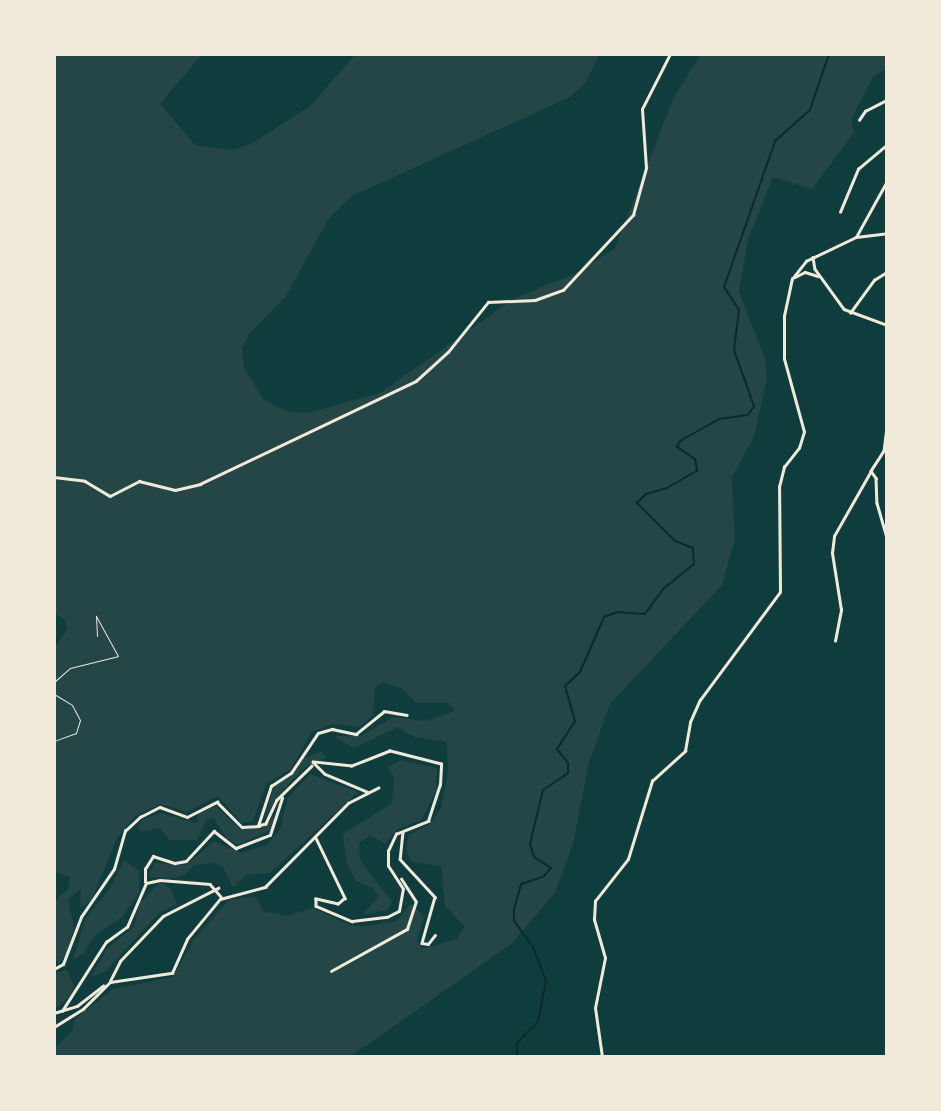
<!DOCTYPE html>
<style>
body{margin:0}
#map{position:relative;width:941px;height:1111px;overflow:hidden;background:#0f3d3e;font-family:Mulish,sans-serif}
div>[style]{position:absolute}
.green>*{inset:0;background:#244646}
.stream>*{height:2px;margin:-1px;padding:0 1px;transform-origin:1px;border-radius:1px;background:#0a2a2b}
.path>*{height:1px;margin:-0.5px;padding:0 0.5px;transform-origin:0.5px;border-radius:0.5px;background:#f1e9da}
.minor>*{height:2.5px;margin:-1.25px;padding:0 1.25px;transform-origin:1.25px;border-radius:1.25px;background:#f1e9da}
.tertiary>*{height:2.5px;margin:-1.25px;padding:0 1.25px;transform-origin:1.25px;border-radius:1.25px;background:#f1e9da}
span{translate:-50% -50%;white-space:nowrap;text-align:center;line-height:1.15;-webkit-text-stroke:5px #f1e9da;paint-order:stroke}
.frame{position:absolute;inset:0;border:56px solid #f1e9da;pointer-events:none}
</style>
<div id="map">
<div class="green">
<i style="clip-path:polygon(54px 54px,202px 54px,160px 104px,195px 145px,232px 150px,251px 144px,310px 106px,356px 54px,600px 54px,585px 83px,570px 97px,352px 196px,329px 218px,286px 296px,250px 333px,242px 348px,244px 368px,263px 399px,288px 412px,307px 413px,380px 393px,515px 298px,579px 272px,615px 248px,674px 97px,701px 54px,887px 54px,887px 68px,873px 77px,851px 120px,854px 133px,812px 189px,773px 177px,748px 240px,739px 292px,765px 359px,767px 378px,754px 437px,732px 477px,735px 539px,722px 585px,610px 704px,589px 763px,573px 844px,555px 893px,511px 944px,350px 1057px,54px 1057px,54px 1049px,72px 1031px,75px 1019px,113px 989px,173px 977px,194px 939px,229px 900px,256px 896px,263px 911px,287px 916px,312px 908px,352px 926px,367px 926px,397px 921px,411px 903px,424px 917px,417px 940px,422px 949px,457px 939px,465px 927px,445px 906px,441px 866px,411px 862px,406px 849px,409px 835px,430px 824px,441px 808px,448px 773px,447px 742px,414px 737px,398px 727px,354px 748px,333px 736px,361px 736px,393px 717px,426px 721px,455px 711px,449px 703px,416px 703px,402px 688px,382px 683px,375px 688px,373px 715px,360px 727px,332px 724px,312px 732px,290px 770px,266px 784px,253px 821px,242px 823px,218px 796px,187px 812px,160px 804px,134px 817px,117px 838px,91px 901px,80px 908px,81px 889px,68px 899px,74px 929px,65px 957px,59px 963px,54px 958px,54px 902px,68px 889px,70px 877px,54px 872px,54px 649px,67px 630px,64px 619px,54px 613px)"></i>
<i style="clip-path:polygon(322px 751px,326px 758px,306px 767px,277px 796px,264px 820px,274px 787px,291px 776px,304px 758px)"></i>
<i style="clip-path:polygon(401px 760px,437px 768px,436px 793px,421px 820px,396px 830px,386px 844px,370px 835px,359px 843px,360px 860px,392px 902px,388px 910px,363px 915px,378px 897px,374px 889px,356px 881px,346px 861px,343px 834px,392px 803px,394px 777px,388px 767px)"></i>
<i style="clip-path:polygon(310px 774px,358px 792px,270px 873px,246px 875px,233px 888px,223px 867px,215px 863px,194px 865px,184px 875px,173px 878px,149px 877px,154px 863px,187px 865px,214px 841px,240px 853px,267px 845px,280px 829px,288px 798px)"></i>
<i style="clip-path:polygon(216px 806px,240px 829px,261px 829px,275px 815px,271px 830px,238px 845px,227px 839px,214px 818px,207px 819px,197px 840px,169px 840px,160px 828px,141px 832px,138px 827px,143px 819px,161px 813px,197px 823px,198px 814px)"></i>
<i style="clip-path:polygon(124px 860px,139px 871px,139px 893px,122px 917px,95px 935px,84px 953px,73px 960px,85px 919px,109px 890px)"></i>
<i style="clip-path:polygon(160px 882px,171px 889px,177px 904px,158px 914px,106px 971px,91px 977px,107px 949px,134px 926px,140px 903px)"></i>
<i style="clip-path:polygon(67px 970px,74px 986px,71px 995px,54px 1010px,54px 973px)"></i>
</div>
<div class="stream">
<i style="left:517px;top:1057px;width:14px;rotate:-90deg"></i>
<i style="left:517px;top:1043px;width:30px;rotate:-46deg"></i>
<i style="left:538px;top:1021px;width:41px;rotate:-78.7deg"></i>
<i style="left:546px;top:981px;width:36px;rotate:-111deg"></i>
<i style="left:533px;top:947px;width:32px;rotate:-126deg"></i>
<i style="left:514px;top:921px;width:12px;rotate:-90deg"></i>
<i style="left:514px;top:909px;width:26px;rotate:-74deg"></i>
<i style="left:521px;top:884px;width:23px;rotate:-18deg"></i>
<i style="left:543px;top:877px;width:12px;rotate:-48deg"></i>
<i style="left:551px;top:868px;width:20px;rotate:-147deg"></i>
<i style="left:534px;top:857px;width:14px;rotate:-107deg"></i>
<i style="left:530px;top:844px;width:56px;rotate:-76.5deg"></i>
<i style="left:543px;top:790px;width:30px;rotate:-34deg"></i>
<i style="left:568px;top:773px;width:10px;rotate:-90deg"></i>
<i style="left:568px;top:763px;width:18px;rotate:-128deg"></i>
<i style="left:557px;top:749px;width:33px;rotate:-57deg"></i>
<i style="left:575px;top:721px;width:36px;rotate:-106deg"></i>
<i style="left:565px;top:686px;width:21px;rotate:-43deg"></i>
<i style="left:580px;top:672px;width:60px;rotate:-66.4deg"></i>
<i style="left:604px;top:617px;width:14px;rotate:-21deg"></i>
<i style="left:617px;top:612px;width:28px;rotate:4deg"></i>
<i style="left:645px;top:614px;width:31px;rotate:-54deg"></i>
<i style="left:663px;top:589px;width:40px;rotate:-39deg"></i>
<i style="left:694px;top:564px;width:16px;rotate:-94deg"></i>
<i style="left:693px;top:548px;width:19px;rotate:-159deg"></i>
<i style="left:675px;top:541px;width:54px;rotate:-135deg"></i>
<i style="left:637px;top:503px;width:13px;rotate:-45deg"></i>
<i style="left:646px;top:494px;width:22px;rotate:-16deg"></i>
<i style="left:667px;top:488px;width:34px;rotate:-30deg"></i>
<i style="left:697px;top:471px;width:12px;rotate:-99deg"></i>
<i style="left:695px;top:459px;width:22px;rotate:-146deg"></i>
<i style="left:677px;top:447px;width:7px;rotate:-63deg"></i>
<i style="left:680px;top:441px;width:45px;rotate:-29.4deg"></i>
<i style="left:719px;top:419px;width:29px;rotate:-8deg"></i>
<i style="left:748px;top:415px;width:11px;rotate:-56deg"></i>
<i style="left:754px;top:406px;width:59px;rotate:-109.7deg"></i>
<i style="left:734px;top:350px;width:40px;rotate:-82.9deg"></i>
<i style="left:739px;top:310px;width:27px;rotate:-123deg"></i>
<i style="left:724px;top:287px;width:155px;rotate:-70.7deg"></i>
<i style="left:775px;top:141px;width:47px;rotate:-41.5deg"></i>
<i style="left:810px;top:110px;width:59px;rotate:-71.3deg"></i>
</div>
<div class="path">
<i style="left:54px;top:682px;width:21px;rotate:-41deg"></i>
<i style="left:70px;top:668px;width:49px;rotate:-14deg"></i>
<i style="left:118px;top:656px;width:46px;rotate:-118.8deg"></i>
<i style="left:96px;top:616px;width:20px;rotate:87deg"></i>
<i style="left:54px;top:694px;width:21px;rotate:31deg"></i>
<i style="left:72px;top:705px;width:17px;rotate:62deg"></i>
<i style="left:80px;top:720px;width:14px;rotate:107deg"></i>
<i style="left:76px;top:733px;width:23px;rotate:160deg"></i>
</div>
<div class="minor">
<i style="left:859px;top:120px;width:11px;rotate:-56deg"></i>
<i style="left:865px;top:111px;width:25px;rotate:-27deg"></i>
<i style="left:840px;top:212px;width:47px;rotate:-67.3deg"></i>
<i style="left:858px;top:169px;width:38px;rotate:-40deg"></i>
<i style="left:856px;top:237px;width:31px;rotate:-7deg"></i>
<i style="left:813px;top:257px;width:12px;rotate:81deg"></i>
<i style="left:815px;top:269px;width:49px;rotate:54.1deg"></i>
<i style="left:844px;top:309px;width:46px;rotate:20.4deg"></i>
<i style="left:795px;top:277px;width:11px;rotate:-27deg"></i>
<i style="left:805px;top:272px;width:14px;rotate:17deg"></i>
<i style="left:850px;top:313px;width:41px;rotate:-54deg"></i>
<i style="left:874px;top:280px;width:15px;rotate:-32deg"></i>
<i style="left:887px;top:427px;width:24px;rotate:97deg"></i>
<i style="left:884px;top:451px;width:24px;rotate:123deg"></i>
<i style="left:871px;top:471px;width:9px;rotate:54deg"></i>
<i style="left:876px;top:478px;width:25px;rotate:88deg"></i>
<i style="left:877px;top:503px;width:35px;rotate:74deg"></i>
<i style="left:54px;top:477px;width:31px;rotate:7deg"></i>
<i style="left:85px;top:481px;width:29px;rotate:31deg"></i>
<i style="left:110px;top:496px;width:33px;rotate:-27deg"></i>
<i style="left:139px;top:481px;width:37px;rotate:14deg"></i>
<i style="left:175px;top:490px;width:26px;rotate:-13deg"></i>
<i style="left:200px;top:484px;width:239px;rotate:-25.5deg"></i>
<i style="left:416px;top:381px;width:43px;rotate:-42.2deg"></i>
<i style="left:448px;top:352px;width:64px;rotate:-51.3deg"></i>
<i style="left:488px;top:302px;width:47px;rotate:-2.4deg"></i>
<i style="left:535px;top:300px;width:30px;rotate:-20deg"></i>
<i style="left:563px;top:290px;width:103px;rotate:-47deg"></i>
<i style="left:633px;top:215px;width:49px;rotate:-74.5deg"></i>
<i style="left:646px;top:168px;width:59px;rotate:-93.9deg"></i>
<i style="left:642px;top:109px;width:62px;rotate:-63deg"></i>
<i style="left:835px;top:641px;width:32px;rotate:-79deg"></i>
<i style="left:841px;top:610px;width:58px;rotate:-99deg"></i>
<i style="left:832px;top:553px;width:17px;rotate:-83deg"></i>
<i style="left:834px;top:536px;width:75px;rotate:-60.4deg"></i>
<i style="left:312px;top:766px;width:49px;rotate:135.8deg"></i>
<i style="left:277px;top:800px;width:26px;rotate:115deg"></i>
<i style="left:266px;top:824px;width:8px;rotate:166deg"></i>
<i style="left:258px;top:826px;width:42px;rotate:-72deg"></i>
<i style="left:271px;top:786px;width:24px;rotate:-33deg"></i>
<i style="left:291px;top:773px;width:48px;rotate:-56deg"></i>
<i style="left:318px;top:733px;width:15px;rotate:-16deg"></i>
<i style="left:332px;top:729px;width:25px;rotate:12deg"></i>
<i style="left:356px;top:734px;width:36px;rotate:-39deg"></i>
<i style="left:384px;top:711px;width:23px;rotate:10deg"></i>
<i style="left:403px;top:832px;width:27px;rotate:96deg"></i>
<i style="left:400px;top:859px;width:52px;rotate:47.4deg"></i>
<i style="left:435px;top:897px;width:48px;rotate:105.8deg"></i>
<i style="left:422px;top:943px;width:6px;rotate:9deg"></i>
<i style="left:428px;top:944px;width:11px;rotate:-52deg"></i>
<i style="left:316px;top:838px;width:67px;rotate:64.2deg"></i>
<i style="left:345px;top:898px;width:9px;rotate:139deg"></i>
<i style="left:338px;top:904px;width:23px;rotate:-167deg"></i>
<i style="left:316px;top:899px;width:7px;rotate:90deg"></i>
<i style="left:316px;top:906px;width:39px;rotate:23deg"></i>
<i style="left:352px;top:921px;width:35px;rotate:-7deg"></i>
<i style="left:387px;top:917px;width:13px;rotate:-27deg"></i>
<i style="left:399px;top:911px;width:22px;rotate:-80deg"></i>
<i style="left:403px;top:889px;width:27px;rotate:-123deg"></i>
<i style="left:388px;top:866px;width:15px;rotate:-90deg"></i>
<i style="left:388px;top:851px;width:19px;rotate:-65deg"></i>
<i style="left:396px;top:834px;width:35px;rotate:-22deg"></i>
<i style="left:428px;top:821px;width:38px;rotate:-72deg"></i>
<i style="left:440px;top:785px;width:21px;rotate:-87deg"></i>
<i style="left:441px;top:764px;width:53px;rotate:-165.7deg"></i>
<i style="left:390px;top:751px;width:41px;rotate:158.5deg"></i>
<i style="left:352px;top:766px;width:39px;rotate:-174deg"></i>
<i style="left:313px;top:762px;width:17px;rotate:45deg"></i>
<i style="left:325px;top:774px;width:47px;rotate:22.7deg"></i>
<i style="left:145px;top:882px;width:13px;rotate:-90deg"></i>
<i style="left:145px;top:869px;width:15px;rotate:-58deg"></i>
<i style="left:153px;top:856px;width:23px;rotate:18deg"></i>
<i style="left:175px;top:863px;width:11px;rotate:-10deg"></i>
<i style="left:186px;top:861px;width:41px;rotate:-47deg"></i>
<i style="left:214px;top:831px;width:28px;rotate:38deg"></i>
<i style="left:236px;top:848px;width:36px;rotate:-21deg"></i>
<i style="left:270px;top:835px;width:39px;rotate:-72deg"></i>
<i style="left:54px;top:969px;width:10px;rotate:-29deg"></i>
<i style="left:63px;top:964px;width:50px;rotate:-69deg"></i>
<i style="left:81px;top:917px;width:58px;rotate:-55.5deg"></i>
<i style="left:114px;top:869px;width:40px;rotate:-74deg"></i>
<i style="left:125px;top:831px;width:21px;rotate:-43deg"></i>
<i style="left:140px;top:817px;width:22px;rotate:-27deg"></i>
<i style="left:160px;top:807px;width:29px;rotate:20deg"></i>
<i style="left:187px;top:817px;width:34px;rotate:-27deg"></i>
<i style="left:217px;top:802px;width:35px;rotate:45deg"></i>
<i style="left:242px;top:827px;width:17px;rotate:-3deg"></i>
<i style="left:331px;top:971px;width:87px;rotate:-28.9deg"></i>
<i style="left:407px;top:929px;width:28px;rotate:-72deg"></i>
<i style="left:416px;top:902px;width:27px;rotate:-123deg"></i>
<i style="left:110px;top:981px;width:22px;rotate:-63deg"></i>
<i style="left:120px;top:961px;width:62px;rotate:-46.3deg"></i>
<i style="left:163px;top:916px;width:62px;rotate:-27deg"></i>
<i style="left:62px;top:1011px;width:82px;rotate:-57.5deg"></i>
<i style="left:106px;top:942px;width:26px;rotate:-36deg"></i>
<i style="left:127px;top:927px;width:48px;rotate:-66.6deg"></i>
<i style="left:146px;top:883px;width:14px;rotate:-12deg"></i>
<i style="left:160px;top:880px;width:50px;rotate:4.6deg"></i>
<i style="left:210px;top:884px;width:18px;rotate:49deg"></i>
<i style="left:54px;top:1013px;width:24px;rotate:-17deg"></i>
<i style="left:77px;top:1006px;width:33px;rotate:-38deg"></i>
<i style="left:54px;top:1027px;width:34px;rotate:-32deg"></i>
<i style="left:83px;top:1009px;width:38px;rotate:-45deg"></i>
<i style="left:110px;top:982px;width:63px;rotate:-8.3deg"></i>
<i style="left:172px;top:973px;width:37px;rotate:-66deg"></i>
<i style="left:187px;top:939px;width:52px;rotate:-50.5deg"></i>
<i style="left:220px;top:899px;width:47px;rotate:-14.9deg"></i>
<i style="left:265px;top:887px;width:118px;rotate:-45.3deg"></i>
<i style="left:348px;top:803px;width:34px;rotate:-27deg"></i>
</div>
<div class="tertiary">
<i style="left:602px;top:1057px;width:49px;rotate:-98.1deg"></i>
<i style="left:595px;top:1008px;width:51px;rotate:-78.7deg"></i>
<i style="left:605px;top:958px;width:40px;rotate:-106deg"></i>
<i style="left:594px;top:920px;width:19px;rotate:-87deg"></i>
<i style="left:595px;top:901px;width:53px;rotate:-51.8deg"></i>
<i style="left:628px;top:859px;width:82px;rotate:-72.9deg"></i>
<i style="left:652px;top:781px;width:45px;rotate:-42.3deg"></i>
<i style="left:685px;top:751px;width:29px;rotate:-80deg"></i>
<i style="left:690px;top:722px;width:24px;rotate:-66deg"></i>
<i style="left:700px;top:700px;width:134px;rotate:-53.5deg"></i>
<i style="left:780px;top:592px;width:105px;rotate:-90.5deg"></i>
<i style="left:779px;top:487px;width:21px;rotate:-76deg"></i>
<i style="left:784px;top:467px;width:24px;rotate:-52deg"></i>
<i style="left:799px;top:448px;width:17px;rotate:-73deg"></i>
<i style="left:804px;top:432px;width:76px;rotate:-105.3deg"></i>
<i style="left:784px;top:359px;width:43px;rotate:-90deg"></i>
<i style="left:784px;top:316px;width:38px;rotate:-78deg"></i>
<i style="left:792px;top:279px;width:23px;rotate:-52deg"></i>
<i style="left:806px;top:261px;width:55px;rotate:-25.6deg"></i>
<i style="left:856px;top:237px;width:64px;rotate:-61deg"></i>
</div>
<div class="frame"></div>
</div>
